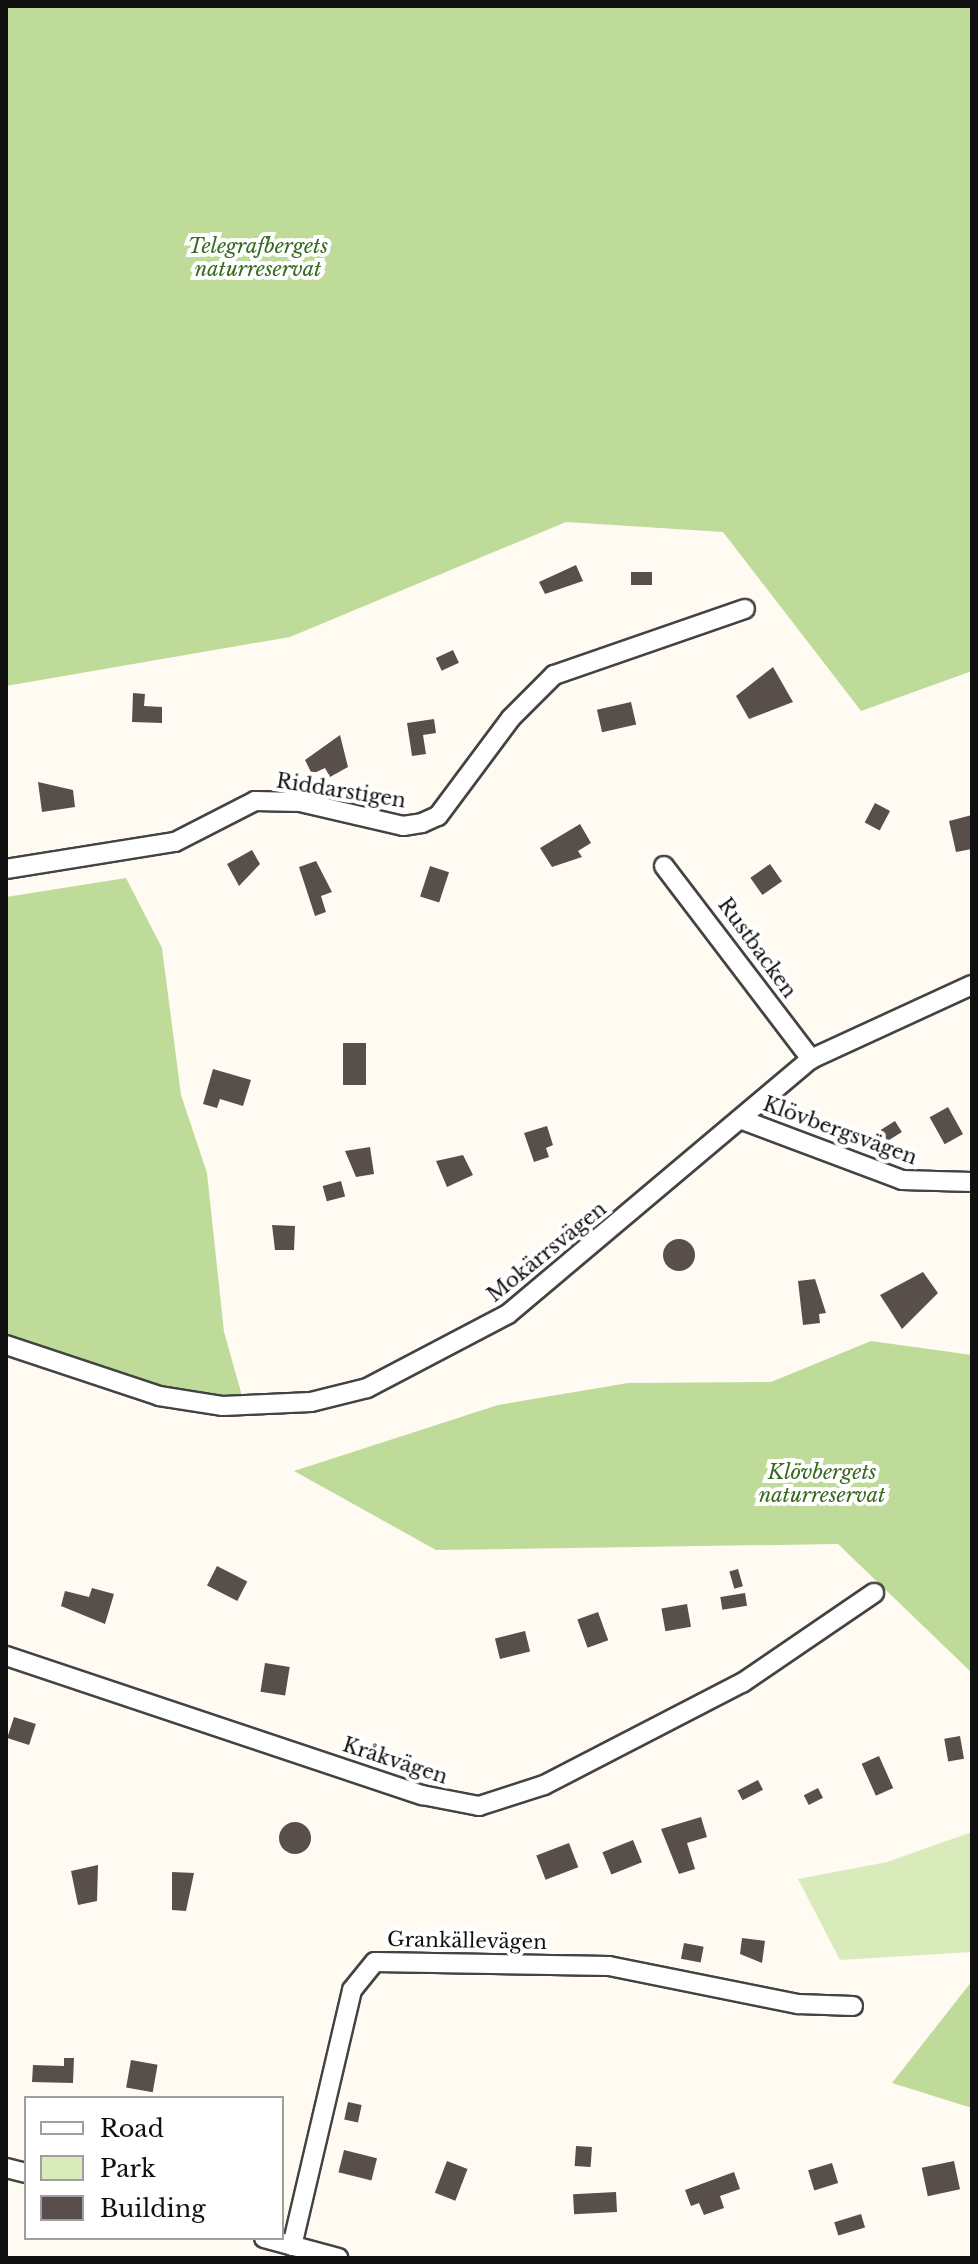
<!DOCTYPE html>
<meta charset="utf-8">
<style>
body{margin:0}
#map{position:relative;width:978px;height:2264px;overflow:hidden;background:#fffbf2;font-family:"Libre Baskerville",serif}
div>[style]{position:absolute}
.green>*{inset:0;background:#d9eabb}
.forest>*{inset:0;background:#bfdb9a}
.building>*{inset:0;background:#584f4c;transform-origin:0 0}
.round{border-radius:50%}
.roads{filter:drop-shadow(2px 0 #434343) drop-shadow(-2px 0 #434343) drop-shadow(0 2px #434343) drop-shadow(0 -2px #434343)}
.street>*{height:18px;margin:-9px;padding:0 9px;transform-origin:9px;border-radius:9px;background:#fff}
span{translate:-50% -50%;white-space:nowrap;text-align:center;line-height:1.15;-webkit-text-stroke:8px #fff;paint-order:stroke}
.park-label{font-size:20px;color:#37691e;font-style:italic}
.street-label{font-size:20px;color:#101010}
.frame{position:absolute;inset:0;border:8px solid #101010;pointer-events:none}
.legend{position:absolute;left:24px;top:2096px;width:260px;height:144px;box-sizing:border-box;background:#fff;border:2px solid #9f9f9f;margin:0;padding:10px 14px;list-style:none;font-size:24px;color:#101010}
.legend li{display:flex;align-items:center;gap:16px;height:40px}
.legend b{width:40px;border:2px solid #9f9f9f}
</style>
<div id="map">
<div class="green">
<i style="clip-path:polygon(972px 1832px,972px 1952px,840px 1960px,798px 1879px,887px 1862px)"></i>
</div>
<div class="forest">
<i style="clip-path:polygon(6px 6px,972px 6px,972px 671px,861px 711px,723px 532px,566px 522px,290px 637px,6px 686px)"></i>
<i style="clip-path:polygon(126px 878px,162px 948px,181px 1095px,207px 1173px,224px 1332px,244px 1403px,161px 1391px,6px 1337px,6px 897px)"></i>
<i style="clip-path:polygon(871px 1341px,972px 1355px,972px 1673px,838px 1544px,436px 1550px,294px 1471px,498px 1405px,628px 1383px,771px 1382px)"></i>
<i style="clip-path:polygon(972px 1981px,972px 2108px,892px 2083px)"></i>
</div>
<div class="building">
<i style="clip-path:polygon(576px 565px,583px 581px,545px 594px,539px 582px)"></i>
<i style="left:652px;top:572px;width:13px;height:21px;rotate:90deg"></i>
<i style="left:453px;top:650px;width:14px;height:19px;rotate:65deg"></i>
<i style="clip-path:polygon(773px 667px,793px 702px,749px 719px,736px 696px)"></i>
<i style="clip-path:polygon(133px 693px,145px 694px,144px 706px,162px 707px,162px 723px,132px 722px)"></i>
<i style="left:631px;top:702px;width:23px;height:35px;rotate:77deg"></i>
<i style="clip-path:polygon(434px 719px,436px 733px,423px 735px,426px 754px,412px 756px,407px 723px)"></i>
<i style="clip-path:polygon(340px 735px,348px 767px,330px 777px,325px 768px,312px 774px,305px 760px)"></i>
<i style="clip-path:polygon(38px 782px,73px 790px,75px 807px,42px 812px)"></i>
<i style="left:875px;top:803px;width:17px;height:22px;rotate:28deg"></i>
<i style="clip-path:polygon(972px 815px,972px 849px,956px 852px,949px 821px)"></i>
<i style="clip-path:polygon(580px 824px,591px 843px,578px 851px,582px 857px,552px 867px,540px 848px)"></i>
<i style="clip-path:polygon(252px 850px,260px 864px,239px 886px,227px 864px)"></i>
<i style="clip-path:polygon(316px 861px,332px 892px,321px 896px,326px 912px,315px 916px,299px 867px)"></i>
<i style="left:770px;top:864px;width:21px;height:24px;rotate:55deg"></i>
<i style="left:430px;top:866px;width:20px;height:32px;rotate:18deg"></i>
<i style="left:343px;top:1043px;width:23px;height:42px"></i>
<i style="clip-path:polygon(213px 1069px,251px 1080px,243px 1106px,220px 1099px,217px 1108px,203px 1104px)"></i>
<i style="left:948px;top:1107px;width:31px;height:21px;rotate:61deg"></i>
<i style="left:895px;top:1121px;width:13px;height:17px;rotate:58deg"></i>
<i style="clip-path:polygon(547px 1126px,553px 1145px,546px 1148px,549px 1157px,534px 1162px,524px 1133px)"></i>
<i style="clip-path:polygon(370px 1147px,374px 1174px,356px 1177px,345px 1151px)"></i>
<i style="clip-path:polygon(463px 1155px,473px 1175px,447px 1187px,436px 1161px)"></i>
<i style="left:341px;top:1181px;width:16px;height:19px;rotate:75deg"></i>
<i style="clip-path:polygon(272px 1225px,295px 1226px,294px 1250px,275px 1250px)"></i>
<i class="round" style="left:663px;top:1239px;width:32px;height:32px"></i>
<i style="clip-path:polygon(923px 1272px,938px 1293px,902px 1329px,880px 1295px)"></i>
<i style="clip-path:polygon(815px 1279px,826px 1313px,819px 1314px,820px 1323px,803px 1325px,798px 1281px)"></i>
<i style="left:217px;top:1566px;width:34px;height:22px;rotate:27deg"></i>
<i style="left:738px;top:1569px;width:18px;height:9px;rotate:74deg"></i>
<i style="clip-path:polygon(92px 1588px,114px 1594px,105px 1624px,61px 1606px,65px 1591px,89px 1597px)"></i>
<i style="left:745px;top:1593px;width:13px;height:25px;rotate:81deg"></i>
<i style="left:687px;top:1604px;width:23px;height:26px;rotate:80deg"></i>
<i style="left:598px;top:1612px;width:30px;height:22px;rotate:70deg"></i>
<i style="left:525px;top:1631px;width:21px;height:31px;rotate:76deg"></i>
<i style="left:265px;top:1663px;width:25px;height:29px;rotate:9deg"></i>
<i style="left:14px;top:1717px;width:23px;height:22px;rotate:18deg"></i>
<i style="left:960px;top:1736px;width:23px;height:16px;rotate:80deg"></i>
<i style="left:879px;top:1756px;width:35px;height:19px;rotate:66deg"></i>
<i style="left:758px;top:1780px;width:11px;height:23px;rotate:63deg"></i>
<i style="left:818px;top:1788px;width:11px;height:16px;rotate:63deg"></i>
<i style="clip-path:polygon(701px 1817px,707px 1837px,687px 1843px,695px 1869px,679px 1874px,661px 1829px)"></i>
<i class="round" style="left:279px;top:1822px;width:32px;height:32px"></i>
<i style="left:633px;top:1840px;width:24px;height:33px;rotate:68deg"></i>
<i style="left:569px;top:1843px;width:26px;height:35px;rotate:69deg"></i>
<i style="clip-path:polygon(98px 1865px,97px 1901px,78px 1905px,71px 1871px)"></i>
<i style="clip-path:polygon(172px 1872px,194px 1873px,186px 1911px,172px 1910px)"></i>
<i style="clip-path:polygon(742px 1938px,765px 1941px,762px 1963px,740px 1954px)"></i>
<i style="left:684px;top:1943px;width:20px;height:16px;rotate:11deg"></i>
<i style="clip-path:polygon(64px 2058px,74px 2058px,73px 2083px,32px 2082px,33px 2065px,64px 2066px)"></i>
<i style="left:131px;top:2060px;width:27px;height:28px;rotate:10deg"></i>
<i style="left:348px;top:2102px;width:14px;height:18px;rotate:12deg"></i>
<i style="left:576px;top:2146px;width:16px;height:20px;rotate:4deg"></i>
<i style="left:344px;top:2150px;width:34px;height:23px;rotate:14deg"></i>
<i style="left:447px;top:2161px;width:22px;height:34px;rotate:21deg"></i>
<i style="left:954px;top:2161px;width:29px;height:33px;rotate:78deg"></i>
<i style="left:832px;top:2163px;width:21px;height:25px;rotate:73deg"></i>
<i style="clip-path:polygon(734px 2172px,740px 2189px,720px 2196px,724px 2208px,704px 2215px,699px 2203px,691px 2206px,685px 2190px)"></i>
<i style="left:616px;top:2192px;width:20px;height:43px;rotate:87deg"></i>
<i style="left:861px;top:2214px;width:14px;height:28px;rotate:73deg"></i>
</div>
<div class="roads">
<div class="street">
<i style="left:664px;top:866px;width:243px;rotate:52.7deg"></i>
<i style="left:6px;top:869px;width:171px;rotate:-9.1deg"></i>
<i style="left:175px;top:842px;width:90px;rotate:-27.1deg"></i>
<i style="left:255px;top:801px;width:45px;rotate:1.3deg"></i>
<i style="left:300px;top:802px;width:106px;rotate:13.1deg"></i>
<i style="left:403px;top:826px;width:19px;rotate:-9deg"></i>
<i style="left:422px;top:823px;width:17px;rotate:-24deg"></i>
<i style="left:438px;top:816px;width:122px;rotate:-53.3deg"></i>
<i style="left:511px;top:718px;width:61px;rotate:-45deg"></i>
<i style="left:554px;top:675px;width:202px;rotate:-19.1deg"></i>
<i style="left:740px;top:1119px;width:173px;rotate:20.6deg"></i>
<i style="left:902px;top:1180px;width:70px;rotate:1.6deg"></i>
<i style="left:6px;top:1345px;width:161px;rotate:18.4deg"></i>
<i style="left:159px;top:1396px;width:65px;rotate:8.9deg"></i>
<i style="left:223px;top:1406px;width:88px;rotate:-2.6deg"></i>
<i style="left:311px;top:1402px;width:58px;rotate:-14deg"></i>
<i style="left:367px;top:1388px;width:159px;rotate:-27.7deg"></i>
<i style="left:508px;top:1314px;width:396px;rotate:-40.1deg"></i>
<i style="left:811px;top:1059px;width:177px;rotate:-24.7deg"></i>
<i style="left:6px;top:1656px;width:439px;rotate:18.5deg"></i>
<i style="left:422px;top:1795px;width:58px;rotate:10.9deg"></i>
<i style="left:479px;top:1806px;width:68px;rotate:-17.9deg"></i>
<i style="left:544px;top:1785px;width:223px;rotate:-27.3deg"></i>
<i style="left:742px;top:1683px;width:160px;rotate:-34.3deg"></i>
<i style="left:6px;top:2168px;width:21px;rotate:14deg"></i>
<i style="left:264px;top:2238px;width:77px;rotate:15.1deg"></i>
<i style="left:292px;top:2246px;width:263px;rotate:-76.8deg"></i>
<i style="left:352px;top:1990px;width:36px;rotate:-51deg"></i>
<i style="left:375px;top:1962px;width:234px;rotate:1deg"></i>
<i style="left:609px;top:1966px;width:193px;rotate:11.4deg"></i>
<i style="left:798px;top:2004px;width:55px;rotate:2.1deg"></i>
</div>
</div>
<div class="park-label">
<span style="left:258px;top:258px">Telegrafbergets<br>naturreservat</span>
<span style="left:822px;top:1484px">Klövbergets<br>naturreservat</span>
</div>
<div class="street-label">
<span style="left:341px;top:791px;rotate:9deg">Riddarstigen</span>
<span style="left:757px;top:948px;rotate:54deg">Rustbacken</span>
<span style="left:840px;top:1131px;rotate:20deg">Klövbergsvägen</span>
<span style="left:547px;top:1252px;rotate:-39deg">Mokärrsvägen</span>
<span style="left:395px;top:1761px;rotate:18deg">Kråkvägen</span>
<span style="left:467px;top:1941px;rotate:1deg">Grankällevägen</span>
</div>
<div class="frame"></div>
<ul class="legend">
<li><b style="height:10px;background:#fff"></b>Road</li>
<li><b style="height:22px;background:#d9eabb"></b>Park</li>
<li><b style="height:22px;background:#584f4c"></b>Building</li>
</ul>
</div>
